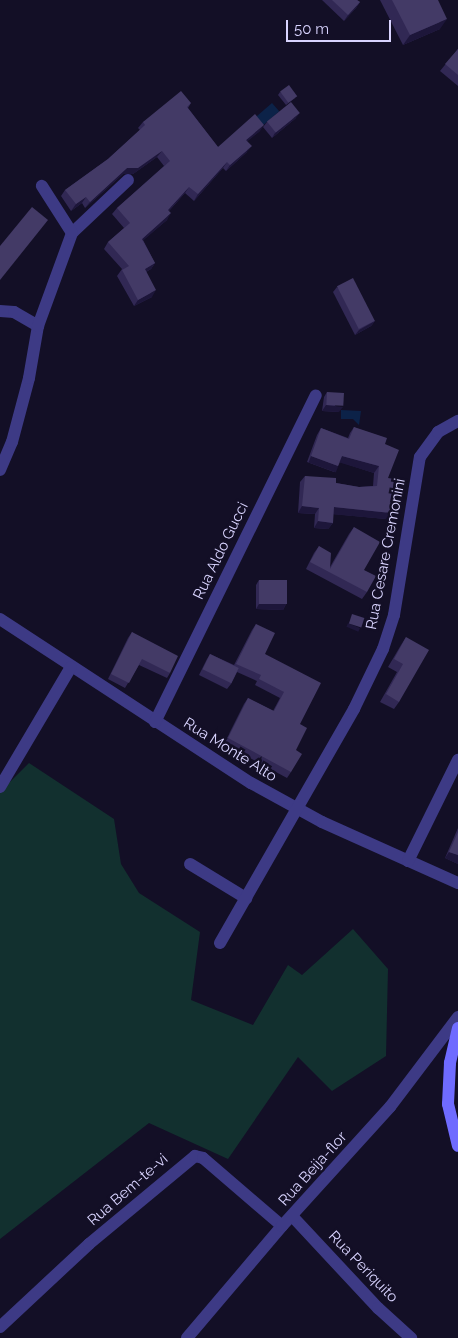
<!DOCTYPE html>
<style>
body{margin:0}
#map{position:relative;width:458px;height:1338px;overflow:hidden;background:#130f26;font-family:Raleway,sans-serif}
div>[style]{position:absolute}
.green>*{inset:0;background:#12302f}
.water>*{inset:0;background:#0c2248;transform-origin:0 0}
.minor>*{height:12px;margin:-6px;padding:0 6px;transform-origin:6px;border-radius:6px;background:#3d3a85}
.secondary>*{height:12px;margin:-6px;padding:0 6px;transform-origin:6px;border-radius:6px;background:#6f6bff}
.wall>*{inset:0;background:#312854}
.shaded-wall>*{inset:0;background:#1d163a;transform-origin:0 0}
.building>*{inset:0;background:#433a66;transform-origin:0 0}
span{translate:-50% -50%;white-space:nowrap;text-align:center;line-height:1.15;-webkit-text-stroke:5px #130f26;paint-order:stroke}
.street-label{font-size:15px;color:#d9d4ff}
.scale{position:absolute;left:286px;top:20px;width:105px;height:22px;box-sizing:border-box;border:2px solid #d9d4ff;border-top:0;padding-left:6px;font-size:15px;line-height:18px;white-space:nowrap;color:#d9d4ff;-webkit-text-stroke:4px #130f26;paint-order:stroke}
</style>
<div id="map">
<div class="green">
<i style="clip-path:polygon(29px 763px,114px 819px,121px 864px,139px 893px,200px 932px,191px 1000px,253px 1025px,288px 965px,302px 975px,353px 929px,388px 969px,386px 1056px,332px 1091px,298px 1057px,228px 1159px,149px 1123px,0 1239px,0 792px)"></i>
</div>
<div class="water">
<i style="left:272px;top:103px;width:11px;height:21px;rotate:49deg"></i>
<i style="clip-path:polygon(341px 410px,361px 411px,359px 425px,353px 419px,341px 419px)"></i>
</div>
<div class="minor">
<i style="left:72px;top:233px;width:77px;rotate:-43.4deg"></i>
<i style="left:0;top:311px;width:14px;rotate:4deg"></i>
<i style="left:14px;top:312px;width:28px;rotate:30deg"></i>
<i style="left:0;top:470px;width:30px;rotate:-67deg"></i>
<i style="left:12px;top:442px;width:66px;rotate:-75.1deg"></i>
<i style="left:29px;top:378px;width:53px;rotate:-80.2deg"></i>
<i style="left:38px;top:326px;width:99px;rotate:-69.9deg"></i>
<i style="left:72px;top:233px;width:56px;rotate:-122.6deg"></i>
<i style="left:0;top:619px;width:300px;rotate:33.2deg"></i>
<i style="left:251px;top:783px;width:81px;rotate:28.8deg"></i>
<i style="left:322px;top:822px;width:149px;rotate:24.2deg"></i>
<i style="left:155px;top:722px;width:364px;rotate:-63.8deg"></i>
<i style="left:0;top:787px;width:139px;rotate:-59.4deg"></i>
<i style="left:408px;top:861px;width:113px;rotate:-63.7deg"></i>
<i style="left:190px;top:864px;width:66px;rotate:31.3deg"></i>
<i style="left:220px;top:943px;width:270px;rotate:-60.2deg"></i>
<i style="left:354px;top:709px;width:67px;rotate:-64.2deg"></i>
<i style="left:383px;top:649px;width:36px;rotate:-72deg"></i>
<i style="left:394px;top:615px;width:160px;rotate:-80.7deg"></i>
<i style="left:420px;top:457px;width:31px;rotate:-54deg"></i>
<i style="left:438px;top:432px;width:23px;rotate:-29deg"></i>
<i style="left:293px;top:1217px;width:125px;rotate:47deg"></i>
<i style="left:378px;top:1308px;width:45px;rotate:42.3deg"></i>
<i style="left:0;top:1327px;width:122px;rotate:-43deg"></i>
<i style="left:89px;top:1244px;width:138px;rotate:-39.7deg"></i>
<i style="left:195px;top:1156px;width:8px;rotate:14deg"></i>
<i style="left:203px;top:1158px;width:104px;rotate:40.7deg"></i>
<i style="left:187px;top:1338px;width:147px;rotate:-49.7deg"></i>
<i style="left:282px;top:1226px;width:161px;rotate:-47.8deg"></i>
<i style="left:390px;top:1107px;width:113px;rotate:-52.9deg"></i>
</div>
<div class="secondary">
<i style="left:458px;top:1028px;width:36px;rotate:103deg"></i>
<i style="left:450px;top:1063px;width:41px;rotate:92.8deg"></i>
<i style="left:448px;top:1104px;width:43px;rotate:76.6deg"></i>
</div>
<div class="wall">
<i style="clip-path:polygon(322px 0,357px 0,360px 2px,356px 8px,344px 21px)"></i>
<i style="clip-path:polygon(380px 0,438px 0,440px 29px,403px 45px)"></i>
<i style="clip-path:polygon(458px 49px,458px 86px,440px 71px)"></i>
<i style="clip-path:polygon(280px 92px,295px 98px,286px 105px,278px 95px)"></i>
<i style="clip-path:polygon(191px 103px,188px 108px,218px 147px,260px 131px,247px 141px,247px 152px,226px 171px,223px 168px,194px 201px,185px 193px,169px 211px,167px 220px,143px 240px,155px 263px,151px 269px,146px 272px,152px 297px,134px 306px,117px 276px,122px 269px,104px 249px,108px 242px,124px 228px,112px 214px,117px 208px,164px 166px,157px 157px,133px 174px,123px 174px,85px 208px,82px 203px,71px 211px,61px 196px,65px 190px,108px 159px,140px 130px,138px 128px,143px 122px)"></i>
<i style="clip-path:polygon(296px 118px,272px 138px,263px 127px,267px 122px)"></i>
<i style="clip-path:polygon(337px 287px,375px 321px,371px 326px,355px 335px,333px 292px)"></i>
<i style="clip-path:polygon(327px 392px,339px 412px,322px 411px,324px 397px)"></i>
<i style="clip-path:polygon(354px 427px,385px 444px,388px 478px,386px 519px,333px 514px,333px 523px,328px 529px,314px 528px,315px 514px,298px 513px,300px 482px,305px 476px,336px 483px,359px 487px,373px 486px,374px 473px,340px 462px,338px 466px,334px 472px,307px 462px,317px 435px,321px 428px,348px 438px,350px 433px)"></i>
<i style="clip-path:polygon(354px 527px,364px 570px,367px 592px,362px 599px,306px 569px,314px 553px,319px 546px,330px 567px,349px 534px)"></i>
<i style="clip-path:polygon(259px 580px,286px 604px,283px 610px,256px 609px,256px 585px)"></i>
<i style="clip-path:polygon(256px 624px,265px 654px,300px 724px,291px 772px,287px 778px,224px 744px,244px 704px,248px 698px,273px 711px,280px 698px,255px 685px,257px 681px,237px 672px,231px 684px,227px 689px,199px 675px,207px 659px,210px 654px,234px 665px,252px 630px)"></i>
<i style="clip-path:polygon(132px 632px,170px 673px,167px 678px,139px 665px,125px 688px,108px 679px,128px 638px)"></i>
<i style="clip-path:polygon(406px 637px,399px 702px,394px 709px,380px 702px,397px 672px,388px 667px,401px 645px)"></i>
<i style="clip-path:polygon(458px 828px,458px 864px,445px 858px)"></i>
</div>
<div class="shaded-wall">
<i style="clip-path:polygon(360px 2px,356px 8px,344px 21px,348px 15px)"></i>
<i style="clip-path:polygon(447px 19px,440px 29px,403px 45px,410px 35px)"></i>
<i style="clip-path:polygon(300px 113px,296px 118px,272px 138px,275px 133px)"></i>
<i style="clip-path:polygon(264px 125px,260px 131px,242px 146px,246px 140px)"></i>
<i style="clip-path:polygon(252px 146px,247px 152px,226px 171px,230px 165px)"></i>
<i style="clip-path:polygon(162px 151px,157px 157px,133px 174px,123px 174px,85px 208px,90px 202px,127px 168px)"></i>
<i style="clip-path:polygon(227px 162px,223px 168px,194px 201px,198px 194px)"></i>
<i style="clip-path:polygon(189px 187px,185px 193px,164px 216px,168px 210px)"></i>
<i style="clip-path:polygon(86px 197px,82px 203px,71px 211px,76px 204px)"></i>
<i style="clip-path:polygon(171px 213px,167px 220px,138px 245px,142px 239px)"></i>
<i style="clip-path:polygon(155px 263px,151px 269px,140px 275px,145px 269px)"></i>
<i style="clip-path:polygon(156px 290px,152px 297px,134px 306px,138px 300px)"></i>
<i style="clip-path:polygon(375px 321px,371px 326px,355px 335px,359px 330px)"></i>
<i style="clip-path:polygon(326px 405px,343px 407px,339px 412px,322px 411px)"></i>
<i style="left:311px;top:456px;width:29px;height:7px;rotate:20deg"></i>
<i style="clip-path:polygon(342px 456px,379px 466px,374px 473px,338px 462px)"></i>
<i style="clip-path:polygon(302px 506px,319px 508px,315px 514px,298px 513px)"></i>
<i style="clip-path:polygon(334px 507px,391px 513px,386px 519px,330px 514px)"></i>
<i style="clip-path:polygon(318px 521px,333px 523px,328px 529px,314px 528px)"></i>
<i style="clip-path:polygon(259px 604px,286px 604px,283px 610px,256px 609px)"></i>
<i style="left:348px;top:623px;width:13px;height:4px;rotate:23deg"></i>
<i style="clip-path:polygon(449px 852px,458px 855px,458px 864px,445px 858px)"></i>
</div>
<div class="building">
<i style="clip-path:polygon(332px 0,357px 0,360px 2px,348px 15px)"></i>
<i style="clip-path:polygon(392px 0,438px 0,447px 19px,410px 35px)"></i>
<i style="clip-path:polygon(458px 49px,458px 75px,445px 64px)"></i>
<i style="left:289px;top:85px;width:14px;height:11px;rotate:54deg"></i>
<i style="clip-path:polygon(181px 91px,191px 103px,187px 107px,218px 147px,255px 114px,264px 125px,246px 140px,252px 146px,230px 165px,227px 162px,198px 194px,189px 187px,168px 210px,171px 213px,142px 239px,155px 263px,145px 269px,156px 290px,138px 300px,122px 270px,129px 266px,108px 242px,130px 223px,117px 208px,170px 161px,162px 151px,138px 168px,127px 168px,90px 202px,86px 197px,76px 204px,65px 190px,108px 159px,145px 125px,143px 122px)"></i>
<i style="left:291px;top:102px;width:14px;height:31px;rotate:51deg"></i>
<i style="clip-path:polygon(32px 207px,48px 220px,0 280px,0 246px)"></i>
<i style="left:353px;top:278px;width:48px;height:18px;rotate:63deg"></i>
<i style="left:327px;top:392px;width:17px;height:13px;rotate:3deg"></i>
<i style="clip-path:polygon(354px 427px,387px 438px,385px 444px,399px 450px,388px 478px,394px 479px,391px 513px,334px 507px,333px 523px,318px 521px,319px 508px,302px 506px,305px 476px,336px 478px,336px 483px,359px 487px,377px 486px,379px 466px,342px 456px,338px 466px,311px 456px,321px 428px,349px 439px)"></i>
<i style="clip-path:polygon(354px 527px,380px 542px,364px 570px,376px 576px,367px 592px,310px 562px,319px 546px,331px 553px,330px 569px)"></i>
<i style="left:259px;top:580px;width:28px;height:24px"></i>
<i style="left:352px;top:614px;width:13px;height:10px;rotate:18deg"></i>
<i style="clip-path:polygon(256px 624px,275px 633px,265px 654px,321px 683px,300px 724px,307px 728px,296px 750px,302px 754px,291px 772px,228px 738px,248px 698px,274px 711px,284px 692px,259px 679px,261px 675px,236px 664px)"></i>
<i style="clip-path:polygon(132px 632px,178px 656px,170px 673px,142px 659px,129px 683px,111px 674px)"></i>
<i style="clip-path:polygon(406px 637px,429px 650px,399px 702px,386px 694px,403px 664px,394px 659px)"></i>
<i style="left:210px;top:654px;width:32px;height:17px;rotate:26deg"></i>
<i style="clip-path:polygon(458px 832px,458px 855px,449px 852px)"></i>
</div>
<div class="street-label">
<span style="left:221px;top:551px;rotate:-64deg">Rua Aldo Gucci</span>
<span style="left:386px;top:554px;rotate:-79deg">Rua Cesare Cremonini</span>
<span style="left:230px;top:750px;rotate:32deg">Rua Monte Alto</span>
<span style="left:313px;top:1169px;rotate:-48deg">Rua Beija-flor</span>
<span style="left:128px;top:1190px;rotate:-41deg">Rua Bem-te-vi</span>
<span style="left:363px;top:1267px;rotate:46deg">Rua Periquito</span>
</div>
<div class="scale">50 m</div>
</div>
